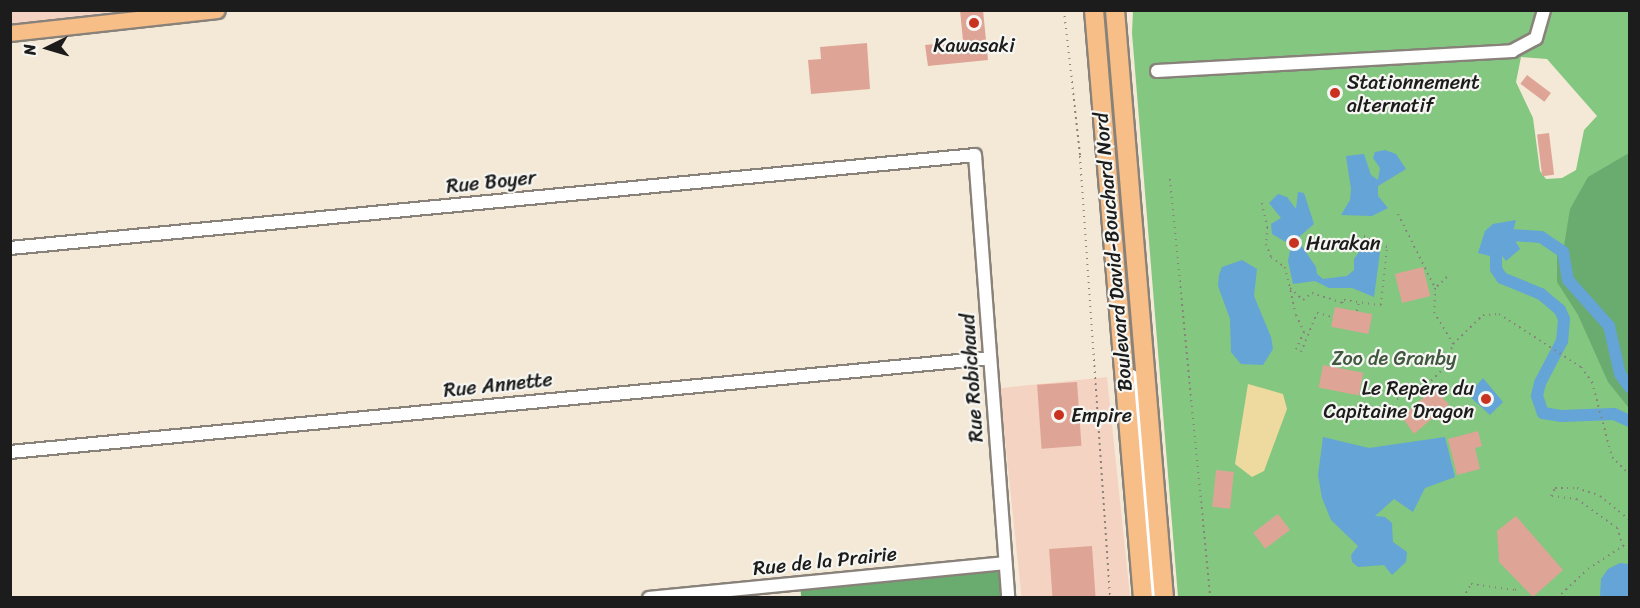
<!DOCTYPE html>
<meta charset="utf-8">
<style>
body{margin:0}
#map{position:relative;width:1640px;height:608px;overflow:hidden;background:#f4e9d7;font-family:Sriracha,sans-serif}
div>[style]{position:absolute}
.built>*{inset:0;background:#f5d3c2;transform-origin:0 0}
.green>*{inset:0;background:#83c781}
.forest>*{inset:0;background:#6aac6f}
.sand>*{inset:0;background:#eeda9e}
.water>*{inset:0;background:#64a4d7}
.canal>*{height:12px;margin:-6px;padding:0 6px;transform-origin:6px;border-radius:6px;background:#64a4d7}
.building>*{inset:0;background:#dea597;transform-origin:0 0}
.path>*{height:2px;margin-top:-1px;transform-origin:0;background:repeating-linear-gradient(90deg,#88827a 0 1.5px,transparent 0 6px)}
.roads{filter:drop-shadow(2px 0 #88827a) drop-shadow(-2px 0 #88827a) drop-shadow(0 2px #88827a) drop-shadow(0 -2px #88827a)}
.minor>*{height:12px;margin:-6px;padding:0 6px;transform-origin:6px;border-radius:6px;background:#fff}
.major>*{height:15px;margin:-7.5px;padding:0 7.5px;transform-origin:7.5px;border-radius:7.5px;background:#f7be88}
.highway>*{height:18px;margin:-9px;padding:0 9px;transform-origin:9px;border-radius:9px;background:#f7be88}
.dots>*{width:16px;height:16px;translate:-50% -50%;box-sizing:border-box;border:3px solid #f6f6f2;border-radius:50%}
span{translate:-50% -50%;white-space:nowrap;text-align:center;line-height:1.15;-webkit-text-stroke:4.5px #f6f6f2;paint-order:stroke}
.poi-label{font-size:20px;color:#1c1c1c}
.left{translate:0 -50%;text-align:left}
.right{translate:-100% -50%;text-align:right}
.street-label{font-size:20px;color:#1c1c1c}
.park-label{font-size:20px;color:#40583f}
.frame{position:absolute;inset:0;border:12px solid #1c1c1c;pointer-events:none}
.north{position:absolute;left:18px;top:18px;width:60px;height:60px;-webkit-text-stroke:4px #f6f6f2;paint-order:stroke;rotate:265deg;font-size:16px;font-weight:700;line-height:24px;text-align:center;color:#1c1c1c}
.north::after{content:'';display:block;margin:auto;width:21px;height:27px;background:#1c1c1c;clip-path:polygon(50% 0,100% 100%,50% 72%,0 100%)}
</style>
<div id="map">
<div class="built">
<i style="clip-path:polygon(11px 10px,126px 10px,126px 11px,11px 24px)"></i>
<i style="left:1107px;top:377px;width:221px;height:108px;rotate:84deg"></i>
</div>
<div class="green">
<i style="clip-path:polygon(evenodd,1133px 11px,1629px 11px,1629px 597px,1178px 597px,1132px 33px,1133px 11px,1521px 57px,1547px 59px,1597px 116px,1584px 130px,1576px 170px,1562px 178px,1546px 179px,1540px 171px,1533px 118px,1516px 82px,1521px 57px)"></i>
</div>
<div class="forest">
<i style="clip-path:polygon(1629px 153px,1629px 408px,1608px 382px,1578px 315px,1557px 282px,1557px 251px,1563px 252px,1570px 209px,1588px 177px)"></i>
<i style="clip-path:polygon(1000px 556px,1003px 597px,801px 597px,800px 577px)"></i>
</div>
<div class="sand">
<i style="clip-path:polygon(1248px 384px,1283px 394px,1287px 409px,1264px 471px,1252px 477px,1235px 464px)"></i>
</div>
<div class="water">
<i style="clip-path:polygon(1385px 150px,1396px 154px,1406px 169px,1378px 186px,1378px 196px,1388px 208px,1372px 216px,1341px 215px,1350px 200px,1351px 189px,1346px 156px,1364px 154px,1371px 175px,1378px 180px,1380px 168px,1373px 158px,1375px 152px)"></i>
<i style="clip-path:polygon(1298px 192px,1304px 193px,1314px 224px,1300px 236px,1301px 245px,1316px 267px,1317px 274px,1323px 279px,1347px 276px,1354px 270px,1354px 259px,1361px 249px,1380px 252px,1374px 297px,1352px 288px,1329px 288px,1315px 281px,1293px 284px,1288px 261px,1291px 245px,1272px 234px,1271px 224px,1281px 218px,1269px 203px,1278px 194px,1287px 197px,1296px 209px)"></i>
<i style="clip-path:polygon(1516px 220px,1512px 235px,1520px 249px,1506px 261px,1497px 249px,1494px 257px,1478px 253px,1485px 231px,1493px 224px)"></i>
<i style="clip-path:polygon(1242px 260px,1257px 269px,1254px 296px,1271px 337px,1273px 349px,1263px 365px,1241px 364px,1231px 352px,1230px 319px,1218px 286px,1219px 275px,1222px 267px)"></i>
<i style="clip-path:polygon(1483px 378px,1503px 402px,1490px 415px,1468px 395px)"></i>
<i style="clip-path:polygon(1323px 437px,1369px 448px,1445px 437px,1455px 477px,1425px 488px,1413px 512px,1394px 499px,1375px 516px,1385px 517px,1392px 523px,1393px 542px,1407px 552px,1406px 562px,1392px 575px,1384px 565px,1358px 567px,1352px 562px,1351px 555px,1358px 546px,1331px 520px,1322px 498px,1318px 475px)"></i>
<i style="clip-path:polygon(1620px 563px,1629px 564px,1629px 597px,1600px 597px,1601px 579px,1608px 569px)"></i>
</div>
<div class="canal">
<i style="left:1512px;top:235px;width:29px;rotate:4deg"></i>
<i style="left:1541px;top:237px;width:27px;rotate:34deg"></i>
<i style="left:1563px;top:252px;width:28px;rotate:80deg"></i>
<i style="left:1568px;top:280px;width:62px;rotate:48.3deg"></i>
<i style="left:1609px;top:326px;width:49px;rotate:77.1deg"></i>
<i style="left:1620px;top:374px;width:17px;rotate:54deg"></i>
<i style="left:1496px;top:248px;width:21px;rotate:90deg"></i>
<i style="left:1496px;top:269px;width:11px;rotate:56deg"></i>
<i style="left:1502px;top:278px;width:42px;rotate:22.3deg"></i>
<i style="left:1541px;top:294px;width:25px;rotate:40deg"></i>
<i style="left:1560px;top:310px;width:10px;rotate:66deg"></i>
<i style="left:1564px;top:319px;width:22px;rotate:95deg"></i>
<i style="left:1562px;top:341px;width:47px;rotate:117.6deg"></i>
<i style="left:1540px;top:383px;width:13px;rotate:103deg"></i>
<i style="left:1537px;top:396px;width:18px;rotate:71deg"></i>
<i style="left:1543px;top:413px;width:18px;rotate:9deg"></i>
<i style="left:1561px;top:416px;width:53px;rotate:-2.2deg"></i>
<i style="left:1614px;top:414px;width:17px;rotate:24deg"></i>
</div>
<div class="building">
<i style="clip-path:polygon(960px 10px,983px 10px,988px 60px,928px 66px,925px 45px,963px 41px)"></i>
<i style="clip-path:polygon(867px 43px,870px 89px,811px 94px,808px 60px,821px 59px,820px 47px)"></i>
<i style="left:1527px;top:75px;width:30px;height:11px;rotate:37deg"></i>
<i style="left:1549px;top:133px;width:42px;height:12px;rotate:83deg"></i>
<i style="left:1423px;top:267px;width:30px;height:29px;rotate:76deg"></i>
<i style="left:1335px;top:307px;width:38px;height:20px;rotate:11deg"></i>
<i style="left:1323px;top:365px;width:41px;height:23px;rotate:11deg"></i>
<i style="left:1077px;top:382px;width:64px;height:40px;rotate:86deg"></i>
<i style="clip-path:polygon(1433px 389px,1449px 404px,1414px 434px,1402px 417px)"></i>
<i style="clip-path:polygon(1478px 431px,1482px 446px,1475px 448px,1480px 469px,1457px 475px,1448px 439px)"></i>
<i style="left:1216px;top:470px;width:18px;height:37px;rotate:6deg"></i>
<i style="left:1278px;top:514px;width:20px;height:31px;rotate:53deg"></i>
<i style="clip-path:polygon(1516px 516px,1563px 570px,1533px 597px,1499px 562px,1497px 531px)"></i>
<i style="left:1092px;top:546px;width:51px;height:43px;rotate:86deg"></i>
</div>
<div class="path">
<i style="left:1064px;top:10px;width:147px;rotate:83.7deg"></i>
<i style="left:1080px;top:156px;width:443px;rotate:86.1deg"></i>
<i style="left:1170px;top:179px;width:421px;rotate:84.5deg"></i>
<i style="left:1262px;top:203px;width:25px;rotate:78deg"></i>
<i style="left:1267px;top:227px;width:17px;rotate:93deg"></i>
<i style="left:1266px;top:244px;width:14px;rotate:69deg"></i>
<i style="left:1271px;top:257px;width:17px;rotate:36deg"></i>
<i style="left:1285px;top:267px;width:49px;rotate:77.1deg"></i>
<i style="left:1296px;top:315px;width:19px;rotate:65deg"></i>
<i style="left:1304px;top:332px;width:19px;rotate:115deg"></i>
<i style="left:1398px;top:214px;width:83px;rotate:63.4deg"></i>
<i style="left:1447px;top:277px;width:16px;rotate:137deg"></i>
<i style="left:1435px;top:288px;width:24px;rotate:92deg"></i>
<i style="left:1434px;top:312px;width:37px;rotate:59deg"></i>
<i style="left:1290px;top:288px;width:18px;rotate:43deg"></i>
<i style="left:1303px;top:300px;width:11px;rotate:-38deg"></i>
<i style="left:1312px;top:293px;width:32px;rotate:18deg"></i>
<i style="left:1342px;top:303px;width:4px;rotate:-56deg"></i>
<i style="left:1344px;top:300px;width:37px;rotate:8deg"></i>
<i style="left:1381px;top:305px;width:58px;rotate:-84.1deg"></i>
<i style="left:1387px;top:247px;width:29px;rotate:-155deg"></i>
<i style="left:1357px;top:311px;width:8px;rotate:-76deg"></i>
<i style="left:1301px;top:352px;width:42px;rotate:-67.7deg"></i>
<i style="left:1317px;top:313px;width:16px;rotate:14deg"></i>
<i style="left:1397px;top:399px;width:33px;rotate:-25deg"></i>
<i style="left:1427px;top:385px;width:27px;rotate:-45deg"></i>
<i style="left:1446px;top:366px;width:23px;rotate:-72deg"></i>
<i style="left:1453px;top:344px;width:42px;rotate:-44deg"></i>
<i style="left:1483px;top:315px;width:16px;rotate:-4deg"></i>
<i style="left:1499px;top:314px;width:98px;rotate:32.9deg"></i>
<i style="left:1581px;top:367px;width:19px;rotate:54deg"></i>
<i style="left:1592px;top:382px;width:78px;rotate:75.1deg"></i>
<i style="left:1612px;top:457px;width:25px;rotate:45deg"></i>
<i style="left:1623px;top:546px;width:19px;rotate:-108deg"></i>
<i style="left:1617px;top:528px;width:49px;rotate:-144.1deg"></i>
<i style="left:1577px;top:499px;width:26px;rotate:-173deg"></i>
<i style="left:1551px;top:496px;width:9px;rotate:-63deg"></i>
<i style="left:1555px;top:488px;width:22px"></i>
<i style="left:1577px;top:488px;width:24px;rotate:19deg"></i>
<i style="left:1600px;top:496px;width:38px;rotate:39deg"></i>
<i style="left:1463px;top:598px;width:16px;rotate:-60deg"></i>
<i style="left:1471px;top:584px;width:44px;rotate:7.8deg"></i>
<i style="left:1515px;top:590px;width:6px;rotate:-31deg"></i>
<i style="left:1557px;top:598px;width:42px;rotate:-43.1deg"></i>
<i style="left:1588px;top:569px;width:42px;rotate:-33.3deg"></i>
<i style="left:1623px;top:546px;width:7px;rotate:16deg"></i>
</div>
<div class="roads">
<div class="minor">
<i style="left:1157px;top:71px;width:356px;rotate:-3.2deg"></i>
<i style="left:1512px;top:51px;width:27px;rotate:-28deg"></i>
<i style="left:1536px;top:38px;width:29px;rotate:-74deg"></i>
<i style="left:10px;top:248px;width:969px;rotate:-5.5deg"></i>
<i style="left:975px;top:155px;width:444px;rotate:85.7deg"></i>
<i style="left:1132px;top:376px;width:223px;rotate:84.9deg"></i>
<i style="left:10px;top:452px;width:984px;rotate:-5.48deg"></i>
<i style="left:649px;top:598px;width:358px;rotate:-5.6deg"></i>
</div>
<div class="major">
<i style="left:10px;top:33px;width:208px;rotate:-6.3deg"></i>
</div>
<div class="highway">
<i style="left:1094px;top:10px;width:590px;rotate:85.24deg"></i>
<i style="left:1115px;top:10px;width:590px;rotate:85.24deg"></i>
</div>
</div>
<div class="dots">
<i style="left:974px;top:23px;background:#c8321e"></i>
<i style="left:1335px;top:93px;background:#c8321e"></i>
<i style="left:1294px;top:243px;background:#c8321e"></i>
<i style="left:1486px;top:399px;background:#c8321e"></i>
<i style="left:1059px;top:415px;background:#c8321e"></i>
</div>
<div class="poi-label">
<span style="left:974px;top:45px">Kawasaki</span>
<span class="left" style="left:1347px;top:94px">Stationnement<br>alternatif</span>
<span class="left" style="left:1306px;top:243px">Hurakan</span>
<span class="right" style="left:1474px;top:400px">Le Repère du<br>Capitaine Dragon</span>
<span class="left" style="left:1071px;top:415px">Empire</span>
</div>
<div class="street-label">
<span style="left:491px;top:182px;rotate:-6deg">Rue Boyer</span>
<span style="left:1113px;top:252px;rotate:-95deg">Boulevard David-Bouchard Nord</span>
<span style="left:972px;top:378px;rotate:-94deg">Rue Robichaud</span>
<span style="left:498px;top:385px;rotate:-6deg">Rue Annette</span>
<span style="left:825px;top:561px;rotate:-6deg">Rue de la Prairie</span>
</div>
<div class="park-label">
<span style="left:1394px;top:358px">Zoo de Granby</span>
</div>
<div class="frame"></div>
<div class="north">N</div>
</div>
